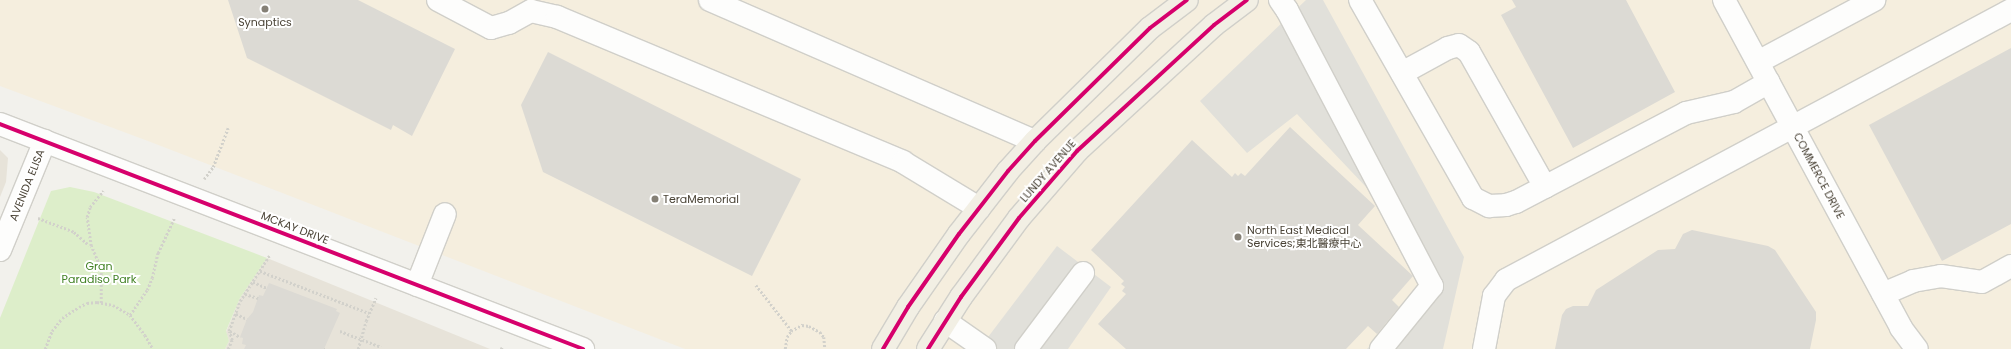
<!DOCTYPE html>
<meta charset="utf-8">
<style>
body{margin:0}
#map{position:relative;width:2011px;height:349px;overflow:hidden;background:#f2f1ec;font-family:Poppins,"Noto Sans SC",sans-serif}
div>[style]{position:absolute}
.residential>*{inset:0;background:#e7e3d9}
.commercial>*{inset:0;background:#f5eede}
.green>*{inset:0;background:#ddeeca}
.parking>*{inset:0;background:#e1e0da}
.building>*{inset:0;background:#dcdad4}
.path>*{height:2.5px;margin-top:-1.25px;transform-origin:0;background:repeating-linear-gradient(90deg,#d2d1cb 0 2px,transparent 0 4px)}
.roads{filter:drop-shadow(1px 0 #d0cfc9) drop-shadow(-1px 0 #d0cfc9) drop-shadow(0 1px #d0cfc9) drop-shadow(0 -1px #d0cfc9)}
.minor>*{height:22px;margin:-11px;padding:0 11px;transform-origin:11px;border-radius:11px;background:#fdfdfc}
.major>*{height:22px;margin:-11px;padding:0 11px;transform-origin:11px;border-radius:11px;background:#f2efe4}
.cycleway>*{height:4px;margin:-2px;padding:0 2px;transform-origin:2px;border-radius:2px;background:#d6006c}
.dots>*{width:11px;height:11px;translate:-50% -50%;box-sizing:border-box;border:2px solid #fff;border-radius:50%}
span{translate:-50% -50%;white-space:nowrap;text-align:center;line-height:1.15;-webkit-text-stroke:4px #fff;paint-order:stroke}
.poi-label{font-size:11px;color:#4a4336}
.left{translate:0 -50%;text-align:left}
.street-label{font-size:11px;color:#4a4336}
.park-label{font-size:11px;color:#418124}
</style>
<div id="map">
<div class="residential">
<i style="clip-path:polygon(0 150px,8px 158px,6px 182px,0 197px)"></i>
<i style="clip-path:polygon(267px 258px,490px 349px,225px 349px,229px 341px,226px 332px,240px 298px)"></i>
</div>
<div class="commercial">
<i style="clip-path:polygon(0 0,2011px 0,2011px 349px,685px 349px,148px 141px,0 86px)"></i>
</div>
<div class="green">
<i style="clip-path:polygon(70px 187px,94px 192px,267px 258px,240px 298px,226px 331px,229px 341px,225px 349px,0 349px,0 318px,51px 191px)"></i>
</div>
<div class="parking">
<i style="clip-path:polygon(1306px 0,1323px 0,1464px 257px,1443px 349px,1367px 349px,1423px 285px,1384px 206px,1297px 114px,1247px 153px,1200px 101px)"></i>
<i style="clip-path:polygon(1057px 246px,1111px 287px,1068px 349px,979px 349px)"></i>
</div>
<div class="building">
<i style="clip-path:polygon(228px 0,358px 0,455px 49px,412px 136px,393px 125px,391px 130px,247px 58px)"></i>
<i style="clip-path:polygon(1512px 0,1626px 0,1675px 92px,1573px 148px,1501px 15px,1516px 7px)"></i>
<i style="clip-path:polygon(2011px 48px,2011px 224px,1942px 261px,1869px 125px)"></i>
<i style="clip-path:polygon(548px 52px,801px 179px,752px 276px,543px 172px,521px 105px)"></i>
<i style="clip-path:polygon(1290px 127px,1375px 206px,1358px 225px,1413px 276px,1392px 300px,1399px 307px,1377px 334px,1368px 326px,1346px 349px,1126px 349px,1098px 324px,1126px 294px,1122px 291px,1125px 287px,1121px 284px,1124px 281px,1091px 250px,1192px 140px,1232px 177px,1235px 173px,1238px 176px,1241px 173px,1245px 176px)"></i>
<i style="clip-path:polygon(1692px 230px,1768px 246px,1775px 250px,1816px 312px,1816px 320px,1810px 349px,1555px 349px,1562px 315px,1566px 309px,1573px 306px,1588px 306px,1596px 290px,1658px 250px,1675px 249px,1683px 234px)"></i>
<i style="clip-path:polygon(269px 283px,337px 309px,336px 311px,340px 313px,324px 349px,244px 349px,246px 345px,242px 344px,243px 338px,240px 337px,247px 319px,253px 312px,259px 295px,263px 296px)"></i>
</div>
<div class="path">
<i style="left:204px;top:179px;width:15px;rotate:-53deg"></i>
<i style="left:213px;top:167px;width:42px;rotate:-69deg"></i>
<i style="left:38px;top:218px;width:39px;rotate:21deg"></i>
<i style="left:74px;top:232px;width:20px;rotate:41deg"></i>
<i style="left:260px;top:271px;width:117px;rotate:21.1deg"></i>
<i style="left:253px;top:282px;width:15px;rotate:23deg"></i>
<i style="left:756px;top:285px;width:58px;rotate:52deg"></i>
<i style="left:245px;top:294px;width:14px;rotate:17deg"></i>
<i style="left:101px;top:303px;width:34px;rotate:-90deg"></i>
<i style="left:101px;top:269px;width:25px;rotate:-113deg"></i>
<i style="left:91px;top:246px;width:29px;rotate:-98deg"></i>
<i style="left:87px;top:217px;width:10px;rotate:-73deg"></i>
<i style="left:90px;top:207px;width:21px;rotate:-51deg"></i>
<i style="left:236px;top:314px;width:12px;rotate:24deg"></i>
<i style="left:130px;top:315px;width:30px;rotate:-56deg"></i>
<i style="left:147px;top:290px;width:13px;rotate:-67deg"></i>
<i style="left:152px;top:278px;width:26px;rotate:-77deg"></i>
<i style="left:158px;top:253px;width:38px;rotate:-65deg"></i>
<i style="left:230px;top:331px;width:12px;rotate:31deg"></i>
<i style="left:340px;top:331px;width:44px;rotate:21.3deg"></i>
<i style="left:45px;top:349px;width:19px;rotate:-69deg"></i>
<i style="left:52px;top:331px;width:16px;rotate:-52deg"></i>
<i style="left:62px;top:318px;width:20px;rotate:-33deg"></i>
<i style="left:79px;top:307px;width:9px;rotate:-27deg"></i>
<i style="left:87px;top:303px;width:10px;rotate:-6deg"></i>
<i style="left:97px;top:302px;width:16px;rotate:11deg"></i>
<i style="left:113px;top:305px;width:20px;rotate:30deg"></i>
<i style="left:130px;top:315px;width:25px;rotate:53deg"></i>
<i style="left:145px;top:335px;width:16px;rotate:60deg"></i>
<i style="left:228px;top:349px;width:10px;rotate:-66deg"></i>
<i style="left:232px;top:340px;width:9px;rotate:-108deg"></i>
<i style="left:229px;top:331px;width:32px;rotate:-70deg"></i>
<i style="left:240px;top:301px;width:54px;rotate:-57.2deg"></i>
<i style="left:324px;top:349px;width:1px"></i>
<i style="left:358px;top:349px;width:29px;rotate:-74deg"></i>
<i style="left:366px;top:321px;width:25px;rotate:-67deg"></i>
<i style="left:501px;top:349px;width:2px;rotate:-63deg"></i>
<i style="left:785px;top:349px;width:12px;rotate:-81deg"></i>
<i style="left:787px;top:337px;width:7px;rotate:-56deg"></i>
<i style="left:791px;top:331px;width:13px;rotate:-29deg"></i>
<i style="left:802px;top:325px;width:7px;rotate:8deg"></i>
<i style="left:809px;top:326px;width:13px;rotate:29deg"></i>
<i style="left:820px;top:332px;width:6px;rotate:51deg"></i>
<i style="left:824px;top:337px;width:12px;rotate:85deg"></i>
</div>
<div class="roads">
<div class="minor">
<i style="left:438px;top:0;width:60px;rotate:27.8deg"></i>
<i style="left:491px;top:28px;width:19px;rotate:-16deg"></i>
<i style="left:509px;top:23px;width:25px;rotate:-29deg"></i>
<i style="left:531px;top:11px;width:27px;rotate:13deg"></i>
<i style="left:557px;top:17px;width:375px;rotate:22.7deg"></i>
<i style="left:903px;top:162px;width:89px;rotate:31.2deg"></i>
<i style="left:710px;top:0;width:354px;rotate:23.5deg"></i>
<i style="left:1280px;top:0;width:12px;rotate:55deg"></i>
<i style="left:1287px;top:10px;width:312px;rotate:62.3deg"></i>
<i style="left:1432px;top:286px;width:81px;rotate:129deg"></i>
<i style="left:1360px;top:0;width:228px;rotate:60.3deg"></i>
<i style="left:1473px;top:198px;width:18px;rotate:27deg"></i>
<i style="left:1489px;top:206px;width:17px;rotate:-3deg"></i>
<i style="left:1506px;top:205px;width:10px;rotate:-17deg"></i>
<i style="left:1516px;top:202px;width:192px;rotate:-27.6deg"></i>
<i style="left:1686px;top:113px;width:49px;rotate:-12.9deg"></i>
<i style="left:1734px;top:102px;width:40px;rotate:-29.7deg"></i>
<i style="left:1724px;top:0;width:373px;rotate:61.6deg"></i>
<i style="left:1901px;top:328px;width:26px;rotate:53deg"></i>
<i style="left:1758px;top:62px;width:132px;rotate:-28.1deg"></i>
<i style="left:1402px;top:73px;width:52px;rotate:-28.5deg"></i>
<i style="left:1448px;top:48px;width:11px;rotate:-15deg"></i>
<i style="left:1459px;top:45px;width:12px;rotate:35deg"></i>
<i style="left:1469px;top:52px;width:155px;rotate:60.6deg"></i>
<i style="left:0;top:124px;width:625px;rotate:21.1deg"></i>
<i style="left:0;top:250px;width:118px;rotate:-67.6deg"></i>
<i style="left:417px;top:285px;width:76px;rotate:-68.5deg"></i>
<i style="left:1883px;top:294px;width:33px;rotate:-23deg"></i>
<i style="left:1913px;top:281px;width:28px;rotate:-10deg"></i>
<i style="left:1941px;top:276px;width:41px;rotate:8.3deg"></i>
<i style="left:1982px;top:282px;width:33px;rotate:-29deg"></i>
<i style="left:945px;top:321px;width:49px;rotate:35deg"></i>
<i style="left:1026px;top:349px;width:95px;rotate:-53.1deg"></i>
<i style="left:1484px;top:349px;width:54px;rotate:-79.3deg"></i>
<i style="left:1494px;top:296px;width:20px;rotate:-53deg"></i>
<i style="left:1506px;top:280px;width:573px;rotate:-28.13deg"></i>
</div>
<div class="major">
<i style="left:883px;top:349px;width:49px;rotate:-59.2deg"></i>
<i style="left:908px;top:307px;width:89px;rotate:-55.1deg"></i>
<i style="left:959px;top:234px;width:80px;rotate:-52.1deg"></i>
<i style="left:1008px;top:171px;width:40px;rotate:-48deg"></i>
<i style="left:1035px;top:141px;width:161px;rotate:-44.5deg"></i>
<i style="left:1150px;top:28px;width:46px;rotate:-37.1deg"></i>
<i style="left:928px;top:349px;width:62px;rotate:-57.6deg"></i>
<i style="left:961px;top:297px;width:98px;rotate:-53.7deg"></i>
<i style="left:1019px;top:218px;width:89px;rotate:-49.1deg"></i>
<i style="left:1077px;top:151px;width:186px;rotate:-42.6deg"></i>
<i style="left:1214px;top:25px;width:41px;rotate:-37.1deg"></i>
</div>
</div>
<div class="cycleway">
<i style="left:0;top:124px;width:625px;rotate:21.1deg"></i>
<i style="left:883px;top:349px;width:49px;rotate:-59.2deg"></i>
<i style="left:908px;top:307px;width:89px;rotate:-55.1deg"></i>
<i style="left:959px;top:234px;width:80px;rotate:-52.1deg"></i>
<i style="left:1008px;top:171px;width:40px;rotate:-48deg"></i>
<i style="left:1035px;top:141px;width:161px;rotate:-44.5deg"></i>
<i style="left:1150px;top:28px;width:46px;rotate:-37.1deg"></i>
<i style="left:928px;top:349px;width:62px;rotate:-57.6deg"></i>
<i style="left:961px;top:297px;width:98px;rotate:-53.7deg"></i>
<i style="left:1019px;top:218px;width:89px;rotate:-49.1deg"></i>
<i style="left:1077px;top:151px;width:186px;rotate:-42.6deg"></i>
<i style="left:1214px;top:25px;width:41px;rotate:-37.1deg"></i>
</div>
<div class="dots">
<i style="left:265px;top:9px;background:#858076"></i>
<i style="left:655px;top:199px;background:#858076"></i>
<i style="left:1238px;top:237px;background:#858076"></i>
</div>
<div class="poi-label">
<span style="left:265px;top:22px">Synaptics</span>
<span class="left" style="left:663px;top:199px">TeraMemorial</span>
<span class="left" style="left:1247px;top:237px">North East Medical<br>Services;東北醫療中心</span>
</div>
<div class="street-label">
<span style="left:1048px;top:171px;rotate:-49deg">LUNDY AVENUE</span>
<span style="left:1819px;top:176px;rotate:62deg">COMMERCE DRIVE</span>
<span style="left:27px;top:185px;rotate:-68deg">AVENIDA ELISA</span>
<span style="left:295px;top:228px;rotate:21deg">MCKAY DRIVE</span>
</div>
<div class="park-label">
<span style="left:99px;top:273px">Gran<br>Paradiso Park</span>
</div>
</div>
